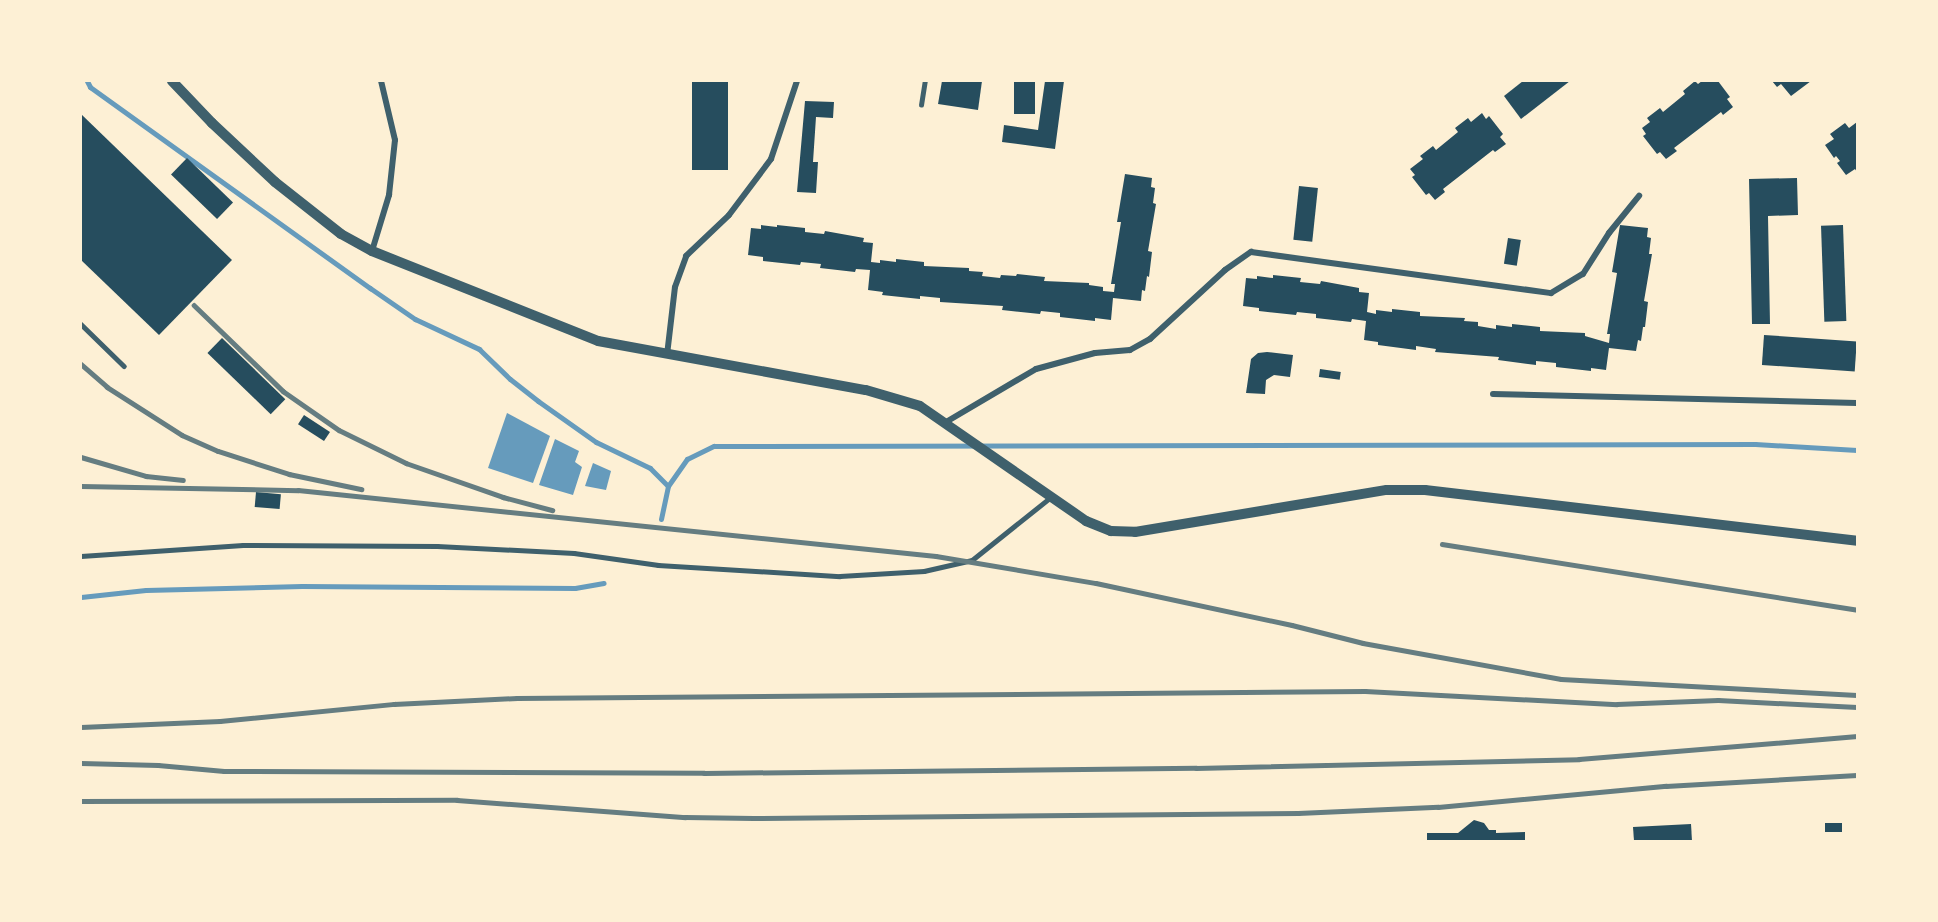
<!DOCTYPE html>
<style>
body{margin:0}
#map{position:relative;width:1938px;height:922px;overflow:hidden;background:#fdf0d5;font-family:Commissioner,sans-serif}
div>[style]{position:absolute}
.water>*{inset:0;background:#669bbc}
.stream>*{height:5px;margin:-2.5px;padding:0 2.5px;transform-origin:2.5px;border-radius:2.5px;background:#669bbc}
.building>*{inset:0;background:#264d5e;transform-origin:0 0}
.service>*{height:4.5px;margin:-2.25px;padding:0 2.25px;transform-origin:2.25px;border-radius:2.25px;background:#3f606c}
.minor>*{height:6px;margin:-3px;padding:0 3px;transform-origin:3px;border-radius:3px;background:#3f606c}
.tertiary>*{height:10px;margin:-5px;padding:0 5px;transform-origin:5px;border-radius:5px;background:#3f606c}
.rail>*{height:4.5px;margin:-2.25px;padding:0 2.25px;transform-origin:2.25px;border-radius:2.25px;background:#657d81}
span{translate:-50% -50%;white-space:nowrap;text-align:center;line-height:1.15;-webkit-text-stroke:4.5px #fdf0d5;paint-order:stroke}
.frame{position:absolute;inset:0;border:82px solid #fdf0d5;pointer-events:none}
</style>
<div id="map">
<div class="water">
<i style="clip-path:polygon(507px 413px,550px 436px,533px 483px,488px 468px)"></i>
<i style="clip-path:polygon(555px 439px,579px 451px,575px 462px,582px 467px,573px 495px,539px 485px)"></i>
<i style="clip-path:polygon(593px 463px,611px 471px,606px 490px,585px 486px)"></i>
</div>
<div class="stream">
<i style="left:87px;top:81px;width:7px;rotate:63deg"></i>
<i style="left:90px;top:87px;width:345px;rotate:35.7deg"></i>
<i style="left:370px;top:288px;width:55px;rotate:34.6deg"></i>
<i style="left:415px;top:319px;width:71px;rotate:25.1deg"></i>
<i style="left:479px;top:349px;width:43px;rotate:44.1deg"></i>
<i style="left:510px;top:379px;width:36px;rotate:38deg"></i>
<i style="left:538px;top:401px;width:71px;rotate:35.3deg"></i>
<i style="left:596px;top:442px;width:60px;rotate:25.7deg"></i>
<i style="left:650px;top:468px;width:25px;rotate:45deg"></i>
<i style="left:661px;top:519px;width:34px;rotate:-78deg"></i>
<i style="left:668px;top:486px;width:33px;rotate:-55deg"></i>
<i style="left:687px;top:459px;width:30px;rotate:-26deg"></i>
<i style="left:714px;top:446px;width:1041px;rotate:-0.11deg"></i>
<i style="left:1755px;top:444px;width:102px;rotate:3.4deg"></i>
<i style="left:81px;top:597px;width:65px;rotate:-6.1deg"></i>
<i style="left:146px;top:590px;width:156px;rotate:-1.5deg"></i>
<i style="left:302px;top:586px;width:273px;rotate:0.4deg"></i>
<i style="left:575px;top:588px;width:29px;rotate:-10deg"></i>
</div>
<div class="building">
<i style="left:692px;top:81px;width:36px;height:89px"></i>
<i style="clip-path:polygon(942px 81px,982px 81px,978px 110px,938px 104px)"></i>
<i style="left:1014px;top:81px;width:21px;height:33px"></i>
<i style="clip-path:polygon(1045px 81px,1064px 81px,1055px 149px,1002px 142px,1004px 125px,1038px 130px)"></i>
<i style="clip-path:polygon(1523px 81px,1570px 81px,1521px 119px,1504px 96px)"></i>
<i style="clip-path:polygon(1695px 81px,1698px 84px,1702px 81px,1718px 81px,1730px 97px,1727px 99px,1733px 107px,1723px 115px,1721px 112px,1674px 148px,1677px 151px,1666px 159px,1660px 152px,1657px 154px,1643px 136px,1646px 134px,1642px 128px,1650px 122px,1647px 118px,1660px 108px,1663px 112px,1685px 94px,1683px 91px)"></i>
<i style="clip-path:polygon(1772px 81px,1811px 81px,1791px 96px,1781px 84px,1777px 87px)"></i>
<i style="clip-path:polygon(805px 101px,834px 102px,833px 118px,816px 117px,813px 162px,818px 162px,816px 193px,797px 192px)"></i>
<i style="clip-path:polygon(1482px 113px,1486px 119px,1489px 116px,1503px 134px,1500px 137px,1506px 144px,1495px 152px,1493px 150px,1443px 189px,1445px 192px,1435px 200px,1429px 193px,1426px 195px,1412px 177px,1415px 175px,1410px 169px,1423px 159px,1420px 156px,1433px 146px,1436px 150px,1458px 132px,1455px 128px,1468px 118px,1471px 122px)"></i>
<i style="clip-path:polygon(81px 114px,232px 260px,159px 335px,81px 260px)"></i>
<i style="clip-path:polygon(1857px 122px,1857px 172px,1855px 169px,1846px 175px,1837px 163px,1840px 161px,1836px 156px,1834px 158px,1825px 145px,1834px 139px,1830px 134px,1845px 123px,1849px 128px)"></i>
<i style="left:187px;top:158px;width:64px;height:23px;rotate:44deg"></i>
<i style="clip-path:polygon(1125px 174px,1152px 178px,1151px 187px,1155px 188px,1153px 203px,1156px 204px,1148px 251px,1152px 252px,1149px 277px,1147px 276px,1145px 291px,1142px 290px,1141px 301px,1113px 298px,1111px 320px,1095px 318px,1095px 321px,1060px 317px,1060px 313px,1041px 311px,1040px 314px,1002px 310px,1003px 306px,940px 302px,940px 298px,920px 296px,920px 299px,882px 295px,883px 292px,868px 290px,870px 270px,856px 269px,855px 272px,820px 268px,821px 264px,801px 262px,800px 265px,763px 261px,763px 257px,748px 255px,751px 228px,761px 229px,761px 225px,777px 227px,777px 225px,805px 228px,805px 232px,824px 234px,825px 231px,864px 238px,863px 242px,873px 243px,871px 262px,880px 263px,880px 260px,896px 262px,896px 259px,924px 262px,924px 266px,969px 268px,969px 271px,983px 272px,982px 276px,1000px 278px,1001px 275px,1016px 276px,1017px 274px,1045px 277px,1044px 281px,1089px 283px,1089px 285px,1103px 287px,1103px 291px,1114px 292px,1115px 284px,1111px 284px,1121px 222px,1117px 222px)"></i>
<i style="clip-path:polygon(1797px 178px,1798px 215px,1768px 216px,1770px 324px,1752px 324px,1749px 179px)"></i>
<i style="left:1299px;top:186px;width:19px;height:54px;rotate:6deg"></i>
<i style="clip-path:polygon(1620px 225px,1648px 228px,1647px 237px,1651px 238px,1649px 254px,1652px 254px,1644px 301px,1648px 302px,1645px 327px,1643px 327px,1641px 341px,1638px 340px,1636px 351px,1609px 348px,1606px 370px,1591px 368px,1591px 371px,1556px 367px,1556px 363px,1536px 361px,1536px 365px,1498px 360px,1499px 357px,1435px 352px,1436px 349px,1416px 346px,1416px 350px,1378px 345px,1378px 342px,1364px 340px,1366px 321px,1352px 319px,1351px 322px,1316px 318px,1316px 314px,1297px 312px,1296px 315px,1259px 311px,1259px 308px,1243px 306px,1246px 278px,1257px 279px,1257px 276px,1273px 278px,1273px 275px,1301px 278px,1300px 282px,1320px 284px,1321px 281px,1359px 288px,1359px 292px,1369px 293px,1367px 312px,1376px 314px,1376px 310px,1392px 312px,1392px 309px,1420px 312px,1420px 316px,1465px 318px,1464px 321px,1478px 322px,1478px 326px,1496px 329px,1496px 325px,1512px 327px,1512px 324px,1540px 327px,1540px 331px,1585px 333px,1585px 336px,1609px 343px,1610px 334px,1607px 334px,1617px 273px,1612px 272px)"></i>
<i style="left:1843px;top:225px;width:96px;height:22px;rotate:88deg"></i>
<i style="left:1508px;top:238px;width:13px;height:26px;rotate:9deg"></i>
<i style="left:1764px;top:335px;width:93px;height:30px;rotate:4deg"></i>
<i style="left:222px;top:338px;width:88px;height:21px;rotate:44deg"></i>
<i style="clip-path:polygon(1267px 352px,1293px 355px,1290px 377px,1274px 375px,1266px 380px,1265px 394px,1246px 393px,1251px 359px,1258px 353px)"></i>
<i style="left:1320px;top:369px;width:21px;height:8px;rotate:8deg"></i>
<i style="left:304px;top:415px;width:31px;height:11px;rotate:33deg"></i>
<i style="left:256px;top:492px;width:25px;height:15px;rotate:5deg"></i>
<i style="clip-path:polygon(1474px 820px,1484px 823px,1489px 830px,1496px 830px,1496px 833px,1525px 832px,1525px 841px,1427px 841px,1427px 833px,1458px 833px)"></i>
<i style="left:1842px;top:823px;width:9px;height:17px;rotate:90deg"></i>
<i style="clip-path:polygon(1691px 824px,1692px 841px,1634px 841px,1633px 827px)"></i>
</div>
<div class="service">
<i style="left:921px;top:105px;width:24px;rotate:-81deg"></i>
<i style="left:81px;top:324px;width:60px;rotate:44.3deg"></i>
<i style="left:81px;top:556px;width:162px;rotate:-3.9deg"></i>
<i style="left:243px;top:545px;width:194px;rotate:0.3deg"></i>
<i style="left:437px;top:546px;width:137px;rotate:2.9deg"></i>
<i style="left:574px;top:553px;width:85px;rotate:8.1deg"></i>
<i style="left:658px;top:565px;width:182px;rotate:3.5deg"></i>
<i style="left:840px;top:576px;width:84px;rotate:-3.4deg"></i>
<i style="left:924px;top:571px;width:49px;rotate:-12.9deg"></i>
<i style="left:972px;top:560px;width:101px;rotate:-38.6deg"></i>
</div>
<div class="minor">
<i style="left:372px;top:251px;width:59px;rotate:-73.1deg"></i>
<i style="left:389px;top:195px;width:55px;rotate:-83.8deg"></i>
<i style="left:395px;top:140px;width:61px;rotate:-103.3deg"></i>
<i style="left:667px;top:355px;width:68px;rotate:-83.3deg"></i>
<i style="left:675px;top:287px;width:33px;rotate:-70deg"></i>
<i style="left:686px;top:256px;width:59px;rotate:-43.6deg"></i>
<i style="left:729px;top:215px;width:70px;rotate:-53.1deg"></i>
<i style="left:771px;top:159px;width:82px;rotate:-71.6deg"></i>
<i style="left:1493px;top:394px;width:364px;rotate:1.4deg"></i>
<i style="left:946px;top:422px;width:104px;rotate:-30.5deg"></i>
<i style="left:1036px;top:369px;width:61px;rotate:-15.2deg"></i>
<i style="left:1095px;top:353px;width:35px;rotate:-5deg"></i>
<i style="left:1130px;top:350px;width:23px;rotate:-29deg"></i>
<i style="left:1150px;top:339px;width:102px;rotate:-42.6deg"></i>
<i style="left:1225px;top:270px;width:32px;rotate:-35deg"></i>
<i style="left:1251px;top:252px;width:303px;rotate:7.8deg"></i>
<i style="left:1551px;top:293px;width:37px;rotate:-31deg"></i>
<i style="left:1583px;top:274px;width:49px;rotate:-57.6deg"></i>
<i style="left:1609px;top:233px;width:48px;rotate:-51deg"></i>
</div>
<div class="tertiary">
<i style="left:172px;top:81px;width:58px;rotate:46.4deg"></i>
<i style="left:212px;top:123px;width:86px;rotate:43.1deg"></i>
<i style="left:275px;top:182px;width:84px;rotate:38.2deg"></i>
<i style="left:341px;top:234px;width:35px;rotate:29deg"></i>
<i style="left:372px;top:251px;width:243px;rotate:21.7deg"></i>
<i style="left:598px;top:341px;width:272px;rotate:10.4deg"></i>
<i style="left:866px;top:390px;width:56px;rotate:16.5deg"></i>
<i style="left:920px;top:406px;width:202px;rotate:34.7deg"></i>
<i style="left:1086px;top:521px;width:27px;rotate:22deg"></i>
<i style="left:1111px;top:531px;width:24px;rotate:2deg"></i>
<i style="left:1135px;top:532px;width:255px;rotate:-9.5deg"></i>
<i style="left:1387px;top:490px;width:38px"></i>
<i style="left:1425px;top:490px;width:435px;rotate:6.7deg"></i>
</div>
<div class="rail">
<i style="left:194px;top:305px;width:124px;rotate:44deg"></i>
<i style="left:283px;top:391px;width:68px;rotate:34.9deg"></i>
<i style="left:339px;top:430px;width:75px;rotate:26.2deg"></i>
<i style="left:406px;top:463px;width:103px;rotate:19.3deg"></i>
<i style="left:503px;top:497px;width:51px;rotate:14.9deg"></i>
<i style="left:81px;top:364px;width:35px;rotate:41deg"></i>
<i style="left:107px;top:387px;width:89px;rotate:32.6deg"></i>
<i style="left:182px;top:435px;width:39px;rotate:24deg"></i>
<i style="left:218px;top:451px;width:75px;rotate:17.9deg"></i>
<i style="left:289px;top:474px;width:74px;rotate:11.8deg"></i>
<i style="left:81px;top:457px;width:68px;rotate:16.3deg"></i>
<i style="left:146px;top:476px;width:37px;rotate:6deg"></i>
<i style="left:81px;top:486px;width:217px;rotate:1.1deg"></i>
<i style="left:298px;top:490px;width:641px;rotate:5.91deg"></i>
<i style="left:936px;top:556px;width:162px;rotate:9.6deg"></i>
<i style="left:1096px;top:583px;width:200px;rotate:12.1deg"></i>
<i style="left:1292px;top:625px;width:73px;rotate:14.2deg"></i>
<i style="left:1363px;top:643px;width:201px;rotate:10.3deg"></i>
<i style="left:1561px;top:679px;width:296px;rotate:3.1deg"></i>
<i style="left:1442px;top:544px;width:420px;rotate:9deg"></i>
<i style="left:81px;top:727px;width:139px;rotate:-2.5deg"></i>
<i style="left:220px;top:721px;width:175px;rotate:-5.6deg"></i>
<i style="left:394px;top:704px;width:123px;rotate:-2.8deg"></i>
<i style="left:517px;top:698px;width:848px;rotate:-0.47deg"></i>
<i style="left:1365px;top:691px;width:252px;rotate:3deg"></i>
<i style="left:1617px;top:704px;width:101px;rotate:-2.3deg"></i>
<i style="left:1718px;top:700px;width:139px;rotate:2.9deg"></i>
<i style="left:81px;top:763px;width:77px;rotate:1.5deg"></i>
<i style="left:158px;top:765px;width:66px;rotate:5.2deg"></i>
<i style="left:224px;top:771px;width:480px;rotate:0.2deg"></i>
<i style="left:704px;top:773px;width:492px;rotate:-0.6deg"></i>
<i style="left:1196px;top:768px;width:383px;rotate:-1.3deg"></i>
<i style="left:1579px;top:759px;width:279px;rotate:-4.7deg"></i>
<i style="left:81px;top:801px;width:376px;rotate:-0.2deg"></i>
<i style="left:457px;top:800px;width:229px;rotate:4.3deg"></i>
<i style="left:685px;top:817px;width:68px;rotate:0.8deg"></i>
<i style="left:753px;top:818px;width:545px;rotate:-0.53deg"></i>
<i style="left:1298px;top:813px;width:140px;rotate:-2.5deg"></i>
<i style="left:1438px;top:807px;width:229px;rotate:-5.3deg"></i>
<i style="left:1666px;top:786px;width:191px;rotate:-3.3deg"></i>
</div>
<div class="frame"></div>
</div>
